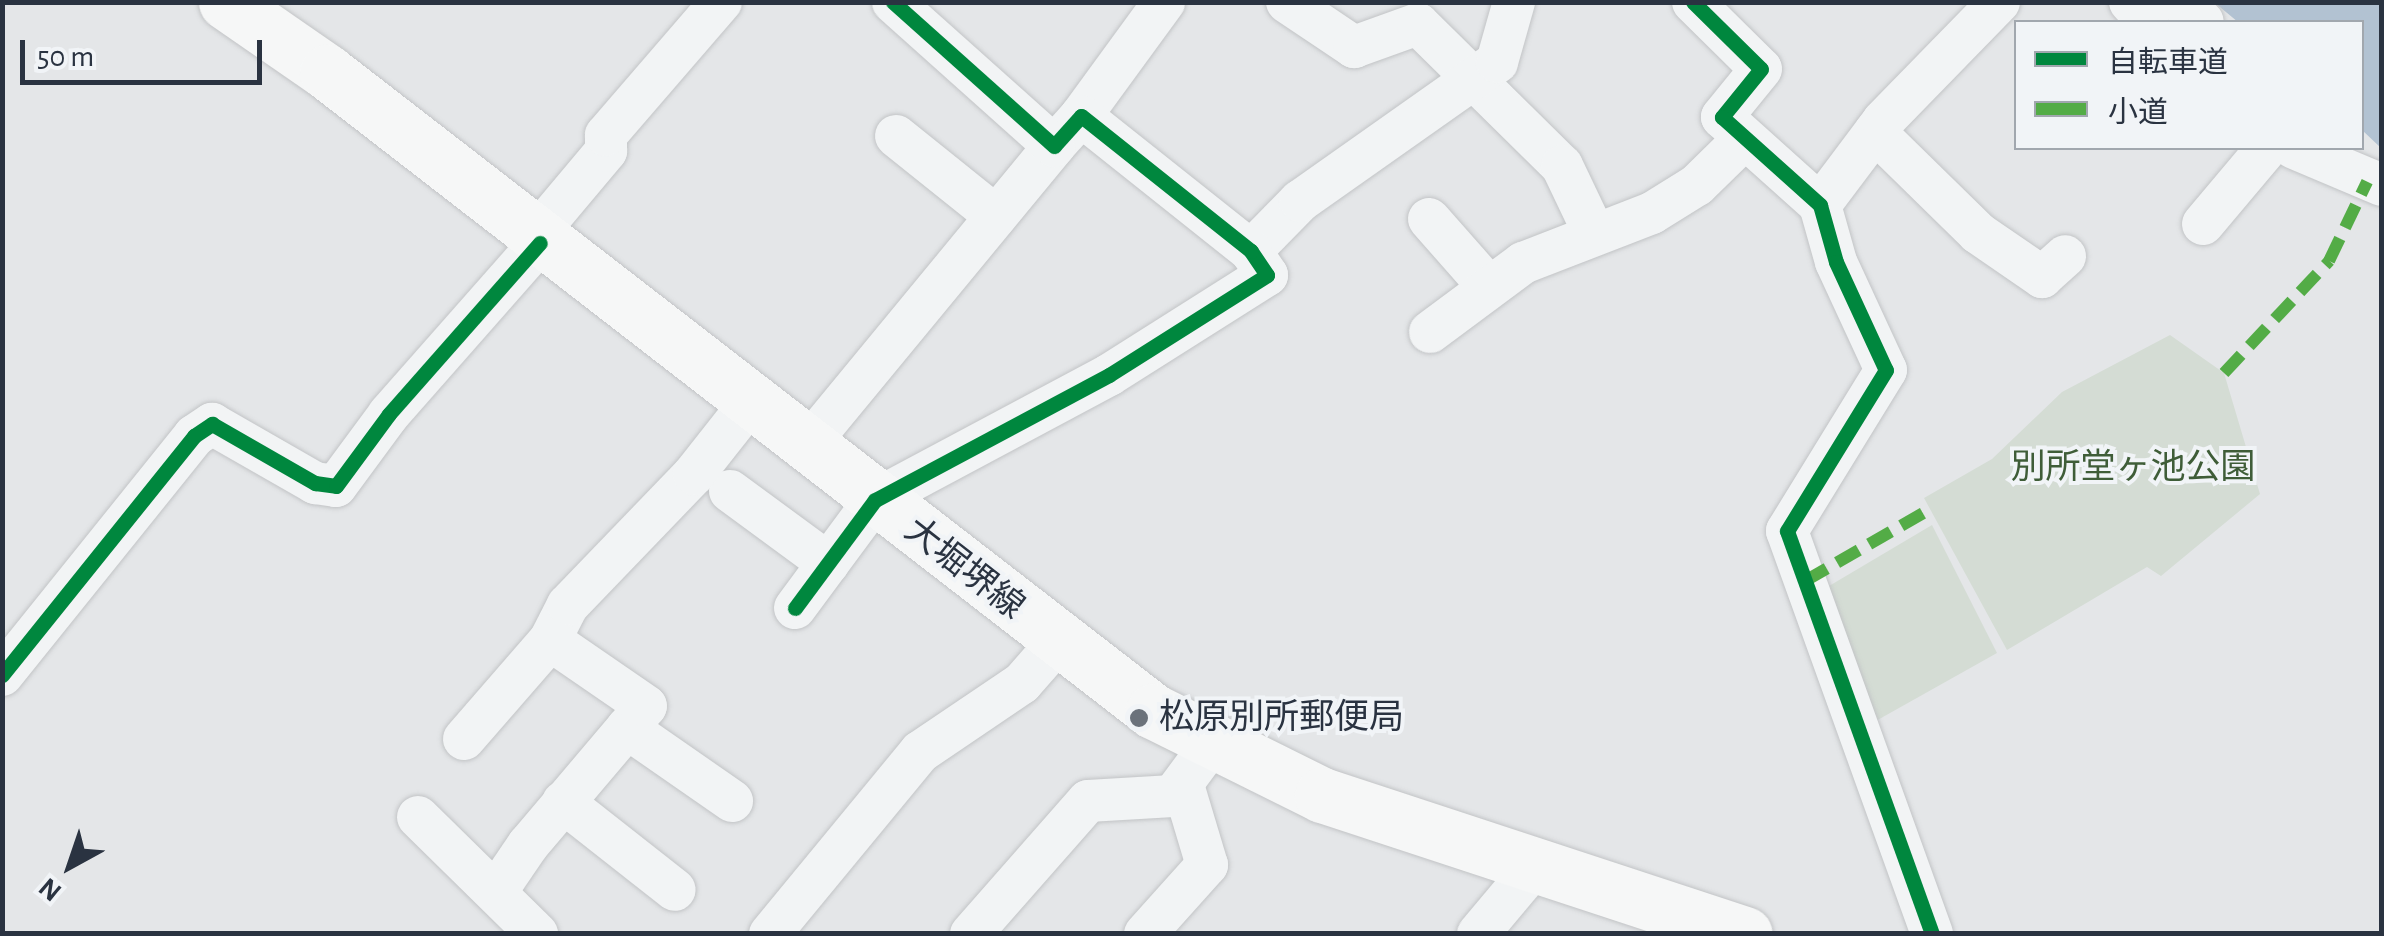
<!DOCTYPE html>
<meta charset="utf-8">
<style>
body{margin:0}
#map{position:relative;width:2384px;height:936px;overflow:hidden;background:#e4e6e8;font-family:"Alegreya Sans","Noto Sans JP",sans-serif}
div>[style]{position:absolute}
.green>*{inset:0;background:#d4dcd4}
.water>*{inset:0;background:#b2c2d2}
.roads{filter:drop-shadow(0 0 2px #c2c4c6) drop-shadow(0 0 2px #c2c4c6)}
.minor>*{height:42px;margin:-21px;padding:0 21px;transform-origin:21px;border-radius:21px;background:#f2f4f5}
.major>*{height:55px;margin:-27.5px;padding:0 27.5px;transform-origin:27.5px;border-radius:27.5px;background:#f6f7f7}
.quiet>*{height:12px;margin-top:-6px;transform-origin:0;background:repeating-linear-gradient(90deg,#53ac46 0 25px,transparent 0 37px)}
.cycleway>*{height:15px;margin:-7.5px;padding:0 7.5px;transform-origin:7.5px;border-radius:7.5px;background:#00873e}
.dots>*{width:28px;height:28px;translate:-50% -50%;box-sizing:border-box;border:5px solid #f1f4f7;border-radius:50%}
span{translate:-50% -50%;white-space:nowrap;text-align:center;line-height:1.15;-webkit-text-stroke:8px #f1f4f7;paint-order:stroke}
.park-label{font-size:35px;color:#3f5d38}
.street-label{font-size:35px;color:#2a3341}
.poi-label{font-size:35px;color:#2a3341}
.left{translate:0 -50%;text-align:left}
.frame{position:absolute;inset:0;border:5px solid #2a3341;pointer-events:none}
.legend{position:absolute;left:2014px;top:20px;width:350px;height:130px;box-sizing:border-box;background:#f1f4f7;border:2px solid #a1a7ae;margin:0;padding:12px 18px;list-style:none;font-size:30px;color:#2a3341}
.legend li{display:flex;align-items:center;gap:20px;height:50px}
.legend b{width:50px;border:2px solid #a1a7ae}
.north{position:absolute;left:20px;top:816px;width:100px;height:100px;-webkit-text-stroke:8px #f1f4f7;paint-order:stroke;rotate:220deg;font-size:28px;font-weight:700;line-height:40px;text-align:center;color:#2a3341}
.north::after{content:'';display:block;margin:auto;width:35px;height:45px;background:#2a3341;clip-path:polygon(50% 0,100% 100%,50% 72%,0 100%)}
.scale{position:absolute;left:20px;top:40px;width:242px;height:45px;box-sizing:border-box;border:5px solid #2a3341;border-top:0;padding-left:12px;font-size:30px;line-height:35px;white-space:nowrap;color:#2a3341;-webkit-text-stroke:8px #f1f4f7;paint-order:stroke}
</style>
<div id="map">
<div class="green">
<i style="clip-path:polygon(2170px 335px,2224px 373px,2260px 494px,2161px 576px,2147px 567px,2007px 650px,1924px 498px,1992px 459px,2062px 392px)"></i>
<i style="clip-path:polygon(1932px 525px,1997px 653px,1874px 722px,1824px 589px)"></i>
</div>
<div class="water">
<i style="clip-path:polygon(2215px 3px,2381px 3px,2381px 148px,2362px 130px,2362px 22px,2238px 22px)"></i>
</div>
<div class="roads">
<div class="minor">
<i style="left:1287px;top:2px;width:81px;rotate:33.9deg"></i>
<i style="left:1354px;top:47px;width:68px;rotate:-19.8deg"></i>
<i style="left:1418px;top:24px;width:202px;rotate:44.6deg"></i>
<i style="left:1562px;top:166px;width:74px;rotate:64.5deg"></i>
<i style="left:1693px;top:2px;width:95px;rotate:44.6deg"></i>
<i style="left:1761px;top:69px;width:62px;rotate:129.1deg"></i>
<i style="left:1722px;top:117px;width:132px;rotate:41.9deg"></i>
<i style="left:1820px;top:205px;width:59px;rotate:74.3deg"></i>
<i style="left:1836px;top:262px;width:119px;rotate:65.2deg"></i>
<i style="left:1886px;top:370px;width:189px;rotate:121.6deg"></i>
<i style="left:1787px;top:531px;width:428px;rotate:70.2deg"></i>
<i style="left:2130px;top:2px;width:27px;rotate:48deg"></i>
<i style="left:2180px;top:2px;width:30px;rotate:41deg"></i>
<i style="left:1081px;top:116px;width:141px;rotate:-53.9deg"></i>
<i style="left:1875px;top:132px;width:144px;rotate:44.4deg"></i>
<i style="left:1978px;top:233px;width:78px;rotate:34.5deg"></i>
<i style="left:2042px;top:277px;width:31px;rotate:-42deg"></i>
<i style="left:896px;top:136px;width:128px;rotate:38.7deg"></i>
<i style="left:2294px;top:148px;width:95px;rotate:22.8deg"></i>
<i style="left:1820px;top:205px;width:105px;rotate:-53.1deg"></i>
<i style="left:1883px;top:121px;width:166px;rotate:-45.7deg"></i>
<i style="left:1429px;top:219px;width:89px;rotate:48.6deg"></i>
<i style="left:2203px;top:224px;width:99px;rotate:-49.9deg"></i>
<i style="left:533px;top:238px;width:114px;rotate:-50deg"></i>
<i style="left:606px;top:151px;width:16px;rotate:-90deg"></i>
<i style="left:606px;top:135px;width:176px;rotate:-49.2deg"></i>
<i style="left:1251px;top:251px;width:70px;rotate:-45.6deg"></i>
<i style="left:1300px;top:201px;width:241px;rotate:-35.2deg"></i>
<i style="left:1497px;top:62px;width:62px;rotate:-74.2deg"></i>
<i style="left:1430px;top:332px;width:116px;rotate:-36.6deg"></i>
<i style="left:1523px;top:263px;width:138px;rotate:-21.2deg"></i>
<i style="left:1652px;top:213px;width:53px;rotate:-31.9deg"></i>
<i style="left:1697px;top:185px;width:67px;rotate:-44.4deg"></i>
<i style="left:806px;top:447px;width:390px;rotate:-50.5deg"></i>
<i style="left:730px;top:491px;width:122px;rotate:36.3deg"></i>
<i style="left:795px;top:608px;width:134px;rotate:-53.5deg"></i>
<i style="left:875px;top:500px;width:265px;rotate:-28.1deg"></i>
<i style="left:1109px;top:375px;width:187px;rotate:-32.3deg"></i>
<i style="left:1267px;top:275px;width:29px;rotate:-124deg"></i>
<i style="left:1251px;top:251px;width:217px;rotate:-141.5deg"></i>
<i style="left:1081px;top:116px;width:40px;rotate:132deg"></i>
<i style="left:1054px;top:146px;width:216px;rotate:-138.2deg"></i>
<i style="left:2px;top:675px;width:307px;rotate:-51.2deg"></i>
<i style="left:194px;top:436px;width:22px;rotate:-34deg"></i>
<i style="left:212px;top:424px;width:119px;rotate:29.8deg"></i>
<i style="left:315px;top:483px;width:21px;rotate:8deg"></i>
<i style="left:336px;top:486px;width:89px;rotate:-53.6deg"></i>
<i style="left:389px;top:414px;width:228px;rotate:-48.6deg"></i>
<i style="left:627px;top:728px;width:128px;rotate:34.8deg"></i>
<i style="left:464px;top:739px;width:131px;rotate:-49deg"></i>
<i style="left:550px;top:640px;width:39px;rotate:-63deg"></i>
<i style="left:568px;top:605px;width:182px;rotate:-46.1deg"></i>
<i style="left:694px;top:474px;width:90px;rotate:-51.7deg"></i>
<i style="left:563px;top:802px;width:142px;rotate:38.2deg"></i>
<i style="left:418px;top:817px;width:167px;rotate:44.5deg"></i>
<i style="left:496px;top:892px;width:57px;rotate:-55.8deg"></i>
<i style="left:528px;top:845px;width:182px;rotate:-49.7deg"></i>
<i style="left:646px;top:706px;width:116px;rotate:-145.5deg"></i>
<i style="left:770px;top:934px;width:236px;rotate:-50.5deg"></i>
<i style="left:920px;top:752px;width:123px;rotate:-34.1deg"></i>
<i style="left:1022px;top:683px;width:53px;rotate:-48.8deg"></i>
<i style="left:971px;top:934px;width:177px;rotate:-48.7deg"></i>
<i style="left:1088px;top:801px;width:85px;rotate:-3.4deg"></i>
<i style="left:1173px;top:796px;width:67px;rotate:-53.5deg"></i>
<i style="left:1145px;top:934px;width:93px;rotate:-48.1deg"></i>
<i style="left:1207px;top:865px;width:84px;rotate:-106.7deg"></i>
<i style="left:1478px;top:934px;width:90px;rotate:-50deg"></i>
</div>
<div class="major">
<i style="left:226px;top:2px;width:123px;rotate:34.7deg"></i>
<i style="left:327px;top:72px;width:1044px;rotate:37.73deg"></i>
<i style="left:1153px;top:711px;width:189px;rotate:26.4deg"></i>
<i style="left:1322px;top:795px;width:445px;rotate:18.2deg"></i>
</div>
</div>
<div class="quiet">
<i style="left:2224px;top:373px;width:154px;rotate:-46.8deg"></i>
<i style="left:2329px;top:261px;width:88px;rotate:-64.3deg"></i>
<i style="left:1805px;top:581px;width:144px;rotate:-29.9deg"></i>
</div>
<div class="cycleway">
<i style="left:1693px;top:2px;width:95px;rotate:44.6deg"></i>
<i style="left:1761px;top:69px;width:62px;rotate:129.1deg"></i>
<i style="left:1722px;top:117px;width:132px;rotate:41.9deg"></i>
<i style="left:1820px;top:205px;width:59px;rotate:74.3deg"></i>
<i style="left:1836px;top:262px;width:119px;rotate:65.2deg"></i>
<i style="left:1886px;top:370px;width:189px;rotate:121.6deg"></i>
<i style="left:1787px;top:531px;width:428px;rotate:70.2deg"></i>
<i style="left:795px;top:608px;width:134px;rotate:-53.5deg"></i>
<i style="left:875px;top:500px;width:265px;rotate:-28.1deg"></i>
<i style="left:1109px;top:375px;width:187px;rotate:-32.3deg"></i>
<i style="left:1267px;top:275px;width:29px;rotate:-124deg"></i>
<i style="left:1251px;top:251px;width:217px;rotate:-141.5deg"></i>
<i style="left:1081px;top:116px;width:40px;rotate:132deg"></i>
<i style="left:1054px;top:146px;width:216px;rotate:-138.2deg"></i>
<i style="left:2px;top:675px;width:307px;rotate:-51.2deg"></i>
<i style="left:194px;top:436px;width:22px;rotate:-34deg"></i>
<i style="left:212px;top:424px;width:119px;rotate:29.8deg"></i>
<i style="left:315px;top:483px;width:21px;rotate:8deg"></i>
<i style="left:336px;top:486px;width:89px;rotate:-53.6deg"></i>
<i style="left:389px;top:414px;width:228px;rotate:-48.6deg"></i>
</div>
<div class="dots">
<i style="left:1139px;top:718px;background:#6b727b"></i>
</div>
<div class="park-label">
<span style="left:2133px;top:468px">別所堂ヶ池公園</span>
</div>
<div class="street-label">
<span style="left:964px;top:569px;rotate:38deg">大堀堺線</span>
</div>
<div class="poi-label">
<span class="left" style="left:1159px;top:718px">松原別所郵便局</span>
</div>
<div class="frame"></div>
<ul class="legend">
<li><b style="height:12px;background:#00873e"></b>自転車道</li>
<li><b style="height:12px;background:#53ac46"></b>小道</li>
</ul>
<div class="north">N</div>
<div class="scale">50 m</div>
</div>
